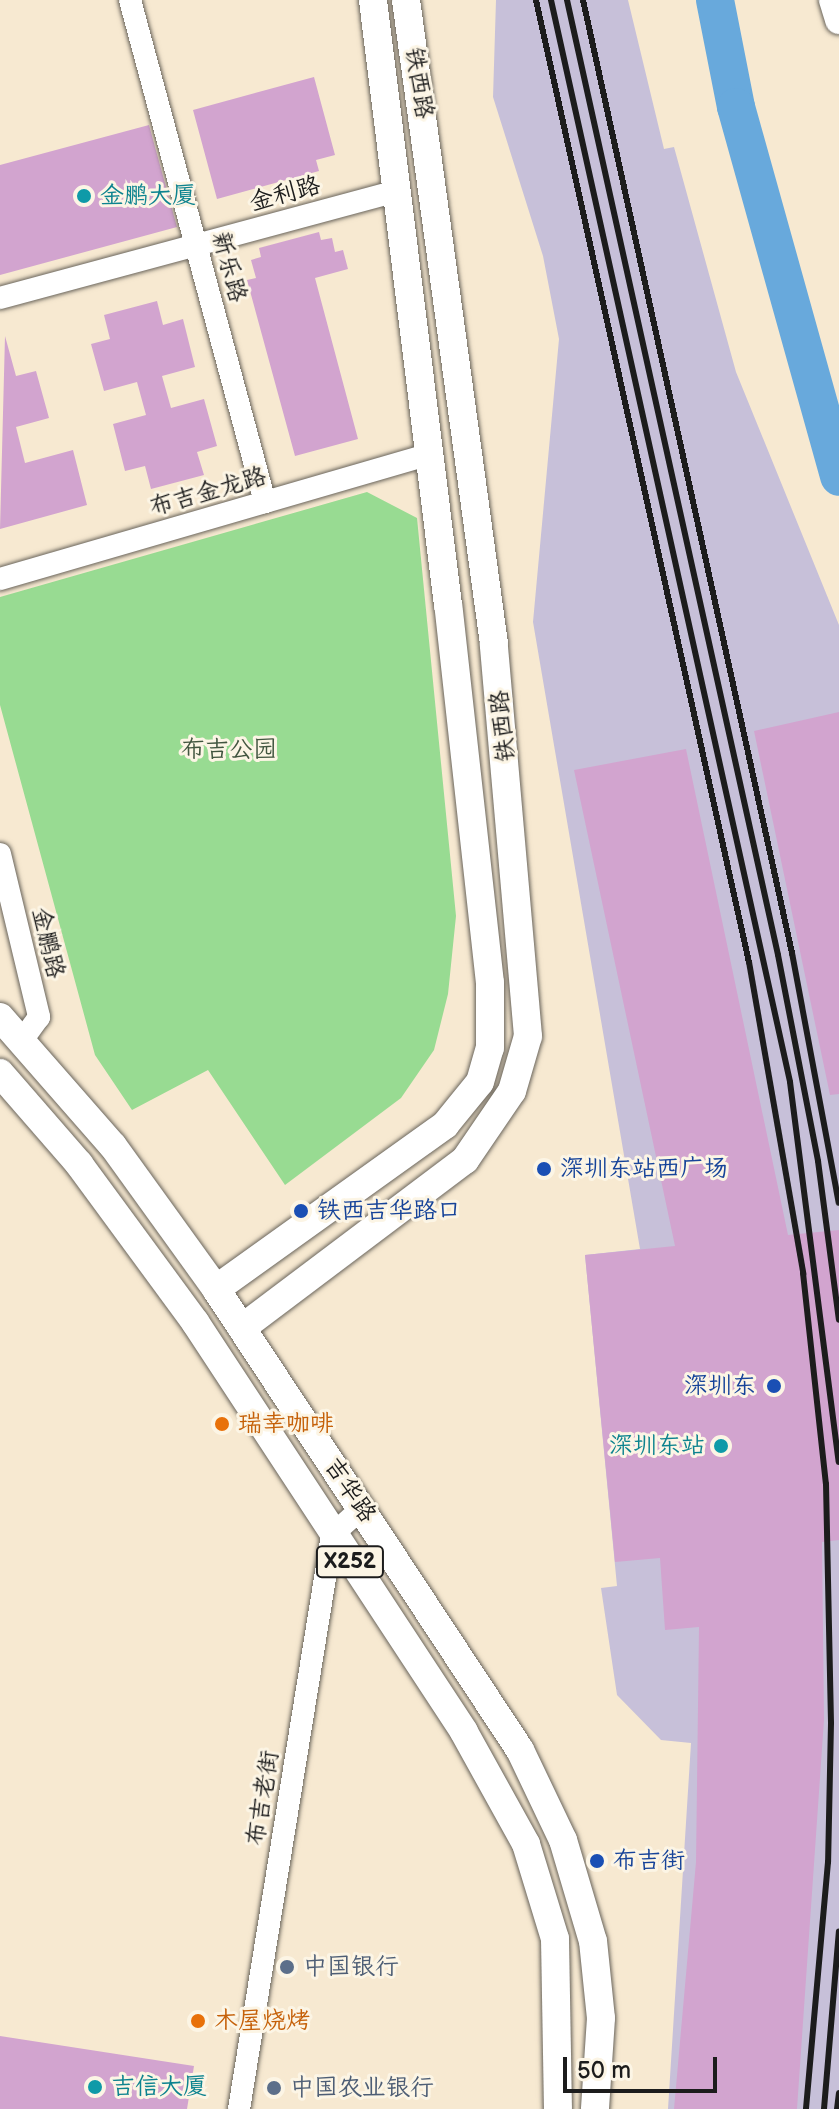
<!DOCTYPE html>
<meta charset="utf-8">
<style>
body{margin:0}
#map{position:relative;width:839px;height:2109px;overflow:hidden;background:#f7e9d1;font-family:"Balsamiq Sans","LXGW WenKai TC",sans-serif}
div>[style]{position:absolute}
.industrial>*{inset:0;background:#c7c0d9}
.green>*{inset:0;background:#98db92}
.river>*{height:38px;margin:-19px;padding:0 19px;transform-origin:19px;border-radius:19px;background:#68a9dc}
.building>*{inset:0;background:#d2a4cf}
.roads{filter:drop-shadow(0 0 2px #69645b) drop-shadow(0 0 2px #69645b)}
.minor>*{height:22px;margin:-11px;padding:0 11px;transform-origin:11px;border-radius:11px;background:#fff}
.major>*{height:28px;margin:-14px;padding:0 14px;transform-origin:14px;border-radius:14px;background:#fff}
.rail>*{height:6px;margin:-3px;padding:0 3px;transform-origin:3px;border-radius:3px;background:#1c1c1c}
.dots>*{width:22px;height:22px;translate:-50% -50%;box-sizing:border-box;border:4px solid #fcf5e5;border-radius:50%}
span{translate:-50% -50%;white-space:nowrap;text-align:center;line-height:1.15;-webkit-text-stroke:6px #fcf5e5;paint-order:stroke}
.shield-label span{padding:2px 6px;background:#fcf5e5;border:2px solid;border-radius:6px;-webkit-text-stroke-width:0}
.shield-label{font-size:22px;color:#1c1c1c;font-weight:700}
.street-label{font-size:24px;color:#1c1c1c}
.culture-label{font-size:24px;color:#0d838f}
.left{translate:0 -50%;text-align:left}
.right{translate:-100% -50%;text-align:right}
.park-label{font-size:24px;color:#41553f}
.transit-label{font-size:24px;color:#164399}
.food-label{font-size:24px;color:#c56008}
.service-label{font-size:24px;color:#4e5e75}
.scale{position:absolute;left:563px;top:2057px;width:154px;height:36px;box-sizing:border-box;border:4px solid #1c1c1c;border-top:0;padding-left:10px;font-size:24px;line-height:28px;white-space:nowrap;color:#1c1c1c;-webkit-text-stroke:6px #fcf5e5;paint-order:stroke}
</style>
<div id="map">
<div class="industrial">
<i style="clip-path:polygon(496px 0,628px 0,664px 149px,674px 147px,736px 372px,839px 625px,839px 2109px,668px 2109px,691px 1743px,661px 1740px,617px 1695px,601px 1588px,617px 1586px,585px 1255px,640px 1249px,533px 622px,559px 339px,543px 256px,493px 97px)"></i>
</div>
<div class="green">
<i style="clip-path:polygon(367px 492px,417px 518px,456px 916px,448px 994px,434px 1050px,401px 1098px,285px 1185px,208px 1070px,132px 1110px,95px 1055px,0 705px,0 597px)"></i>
</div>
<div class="river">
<i style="left:715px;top:0;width:109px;rotate:78.9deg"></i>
<i style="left:736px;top:107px;width:384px;rotate:74.4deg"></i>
</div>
<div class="building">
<i style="clip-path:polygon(314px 77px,335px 155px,316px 160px,319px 171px,217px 199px,193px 110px)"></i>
<i style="clip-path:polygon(149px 125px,177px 227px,0 275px,0 165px)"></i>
<i style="clip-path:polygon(319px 232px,321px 240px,332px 238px,335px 252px,343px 250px,348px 269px,315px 278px,358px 439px,295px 456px,247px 280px,256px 278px,251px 260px,261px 257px,259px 248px)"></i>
<i style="clip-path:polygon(157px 301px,163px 325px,183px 319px,195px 367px,162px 376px,171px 408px,204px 399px,217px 446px,197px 452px,204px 475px,151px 489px,145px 466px,125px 471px,113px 424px,146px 415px,137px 382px,104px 391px,91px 344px,110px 339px,104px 315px)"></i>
<i style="clip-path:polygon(5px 336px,16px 376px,36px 371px,49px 418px,16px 427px,25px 463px,73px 450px,87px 505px,0 529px)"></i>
<i style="clip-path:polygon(839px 712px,839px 1094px,830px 1095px,754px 731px)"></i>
<i style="clip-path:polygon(686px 749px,788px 1235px,839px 1230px,839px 1540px,822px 1542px,824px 1720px,797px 2109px,674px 2109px,696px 1862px,699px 1627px,665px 1630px,660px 1558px,615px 1562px,585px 1255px,675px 1246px,574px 770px)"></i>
<i style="clip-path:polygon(0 2036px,194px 2066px,187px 2109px,0 2109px)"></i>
</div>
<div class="roads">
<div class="minor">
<i style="left:130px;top:0;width:520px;rotate:74.95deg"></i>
<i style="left:0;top:298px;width:413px;rotate:-15.1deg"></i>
<i style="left:0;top:579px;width:448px;rotate:-16.2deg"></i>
<i style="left:0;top:854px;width:168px;rotate:76.5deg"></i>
<i style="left:39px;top:1017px;width:27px;rotate:126deg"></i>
<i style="left:239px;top:2109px;width:581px;rotate:-80.8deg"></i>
<i style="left:332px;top:1535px;width:40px;rotate:-42deg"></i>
</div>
<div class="major">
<i style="left:833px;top:0;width:21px;rotate:73deg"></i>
<i style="left:0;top:1017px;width:171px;rotate:48.8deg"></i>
<i style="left:113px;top:1146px;width:176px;rotate:54.2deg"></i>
<i style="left:216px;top:1289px;width:552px;rotate:56.6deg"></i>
<i style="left:520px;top:1750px;width:100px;rotate:64.5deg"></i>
<i style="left:563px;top:1840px;width:105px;rotate:73.5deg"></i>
<i style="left:593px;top:1941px;width:77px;rotate:84.1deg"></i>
<i style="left:601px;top:2018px;width:91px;rotate:93.8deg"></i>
<i style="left:0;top:1073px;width:121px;rotate:49deg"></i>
<i style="left:79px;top:1164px;width:196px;rotate:53.7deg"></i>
<i style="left:195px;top:1322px;width:490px;rotate:56.7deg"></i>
<i style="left:464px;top:1732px;width:128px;rotate:61deg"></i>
<i style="left:526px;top:1844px;width:99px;rotate:73deg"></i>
<i style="left:555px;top:1939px;width:170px;rotate:89deg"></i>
<i style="left:216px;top:1289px;width:282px;rotate:-35.6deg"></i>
<i style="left:445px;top:1125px;width:55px;rotate:-50.9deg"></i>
<i style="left:480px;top:1082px;width:35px;rotate:-74deg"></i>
<i style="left:490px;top:1048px;width:65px;rotate:-90deg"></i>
<i style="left:490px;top:983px;width:380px;rotate:-96.3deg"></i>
<i style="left:448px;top:605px;width:610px;rotate:-97.07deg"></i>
<i style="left:242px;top:1328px;width:279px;rotate:-37deg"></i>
<i style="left:465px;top:1160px;width:83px;rotate:-55.7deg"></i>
<i style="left:512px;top:1091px;width:57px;rotate:-73.8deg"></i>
<i style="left:528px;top:1036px;width:393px;rotate:-95deg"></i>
<i style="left:494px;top:644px;width:650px;rotate:-97.78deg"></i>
</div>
</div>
<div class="rail">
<i style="left:536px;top:0;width:985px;rotate:77.52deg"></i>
<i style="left:749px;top:962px;width:316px;rotate:80.1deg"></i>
<i style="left:803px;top:1273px;width:212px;rotate:83.8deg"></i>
<i style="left:826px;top:1484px;width:239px;rotate:88.8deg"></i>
<i style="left:831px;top:1723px;width:139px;rotate:91.2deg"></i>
<i style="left:828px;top:1862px;width:248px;rotate:95.1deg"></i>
<i style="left:551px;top:0;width:1108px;rotate:77.54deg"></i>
<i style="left:790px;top:1082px;width:383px;rotate:82.7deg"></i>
<i style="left:567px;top:0;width:978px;rotate:77.54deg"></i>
<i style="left:778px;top:955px;width:210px;rotate:79deg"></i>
<i style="left:818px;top:1161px;width:160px;rotate:82.5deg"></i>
<i style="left:583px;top:0;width:976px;rotate:77.63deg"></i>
<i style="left:792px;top:953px;width:254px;rotate:79.4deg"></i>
<i style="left:824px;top:2109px;width:178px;rotate:-85.2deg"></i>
<i style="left:837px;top:2109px;width:16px;rotate:-83deg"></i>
</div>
<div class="dots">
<i style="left:84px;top:196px;background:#0f9aa8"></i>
<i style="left:544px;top:1169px;background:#1a4fb4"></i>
<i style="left:301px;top:1211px;background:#1a4fb4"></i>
<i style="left:774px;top:1386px;background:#1a4fb4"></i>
<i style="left:222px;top:1424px;background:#e8710a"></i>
<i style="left:721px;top:1446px;background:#0f9aa8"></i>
<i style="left:597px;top:1861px;background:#1a4fb4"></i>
<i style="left:287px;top:1967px;background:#5c6f8a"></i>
<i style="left:198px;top:2021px;background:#e8710a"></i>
<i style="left:95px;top:2087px;background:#0f9aa8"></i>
<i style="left:274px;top:2088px;background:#5c6f8a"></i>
</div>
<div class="shield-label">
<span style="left:350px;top:1562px">X252</span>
</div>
<div class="street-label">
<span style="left:419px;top:83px;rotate:81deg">铁西路</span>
<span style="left:285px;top:194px;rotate:-15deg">金利路</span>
<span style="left:229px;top:267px;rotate:75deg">新乐路</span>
<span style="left:208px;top:492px;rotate:-16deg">布吉金龙路</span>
<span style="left:503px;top:726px;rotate:-96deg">铁西路</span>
<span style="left:48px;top:943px;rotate:77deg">金鹏路</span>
<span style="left:350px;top:1490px;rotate:56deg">吉华路</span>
<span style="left:263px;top:1798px;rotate:-81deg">布吉老街</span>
</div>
<div class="culture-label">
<span class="left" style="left:100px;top:196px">金鹏大厦</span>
<span class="right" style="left:705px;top:1446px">深圳东站</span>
<span class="left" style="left:111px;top:2087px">吉信大厦</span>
</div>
<div class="park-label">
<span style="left:229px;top:750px">布吉公园</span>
</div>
<div class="transit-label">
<span class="left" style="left:560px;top:1169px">深圳东站西广场</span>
<span class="left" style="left:317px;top:1211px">铁西吉华路口</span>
<span class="right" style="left:756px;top:1386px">深圳东</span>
<span class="left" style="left:613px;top:1861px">布吉街</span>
</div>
<div class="food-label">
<span class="left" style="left:238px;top:1424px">瑞幸咖啡</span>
<span class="left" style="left:214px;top:2021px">木屋烧烤</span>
</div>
<div class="service-label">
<span class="left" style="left:303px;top:1967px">中国银行</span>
<span class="left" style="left:290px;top:2088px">中国农业银行</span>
</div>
<div class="scale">50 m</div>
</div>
